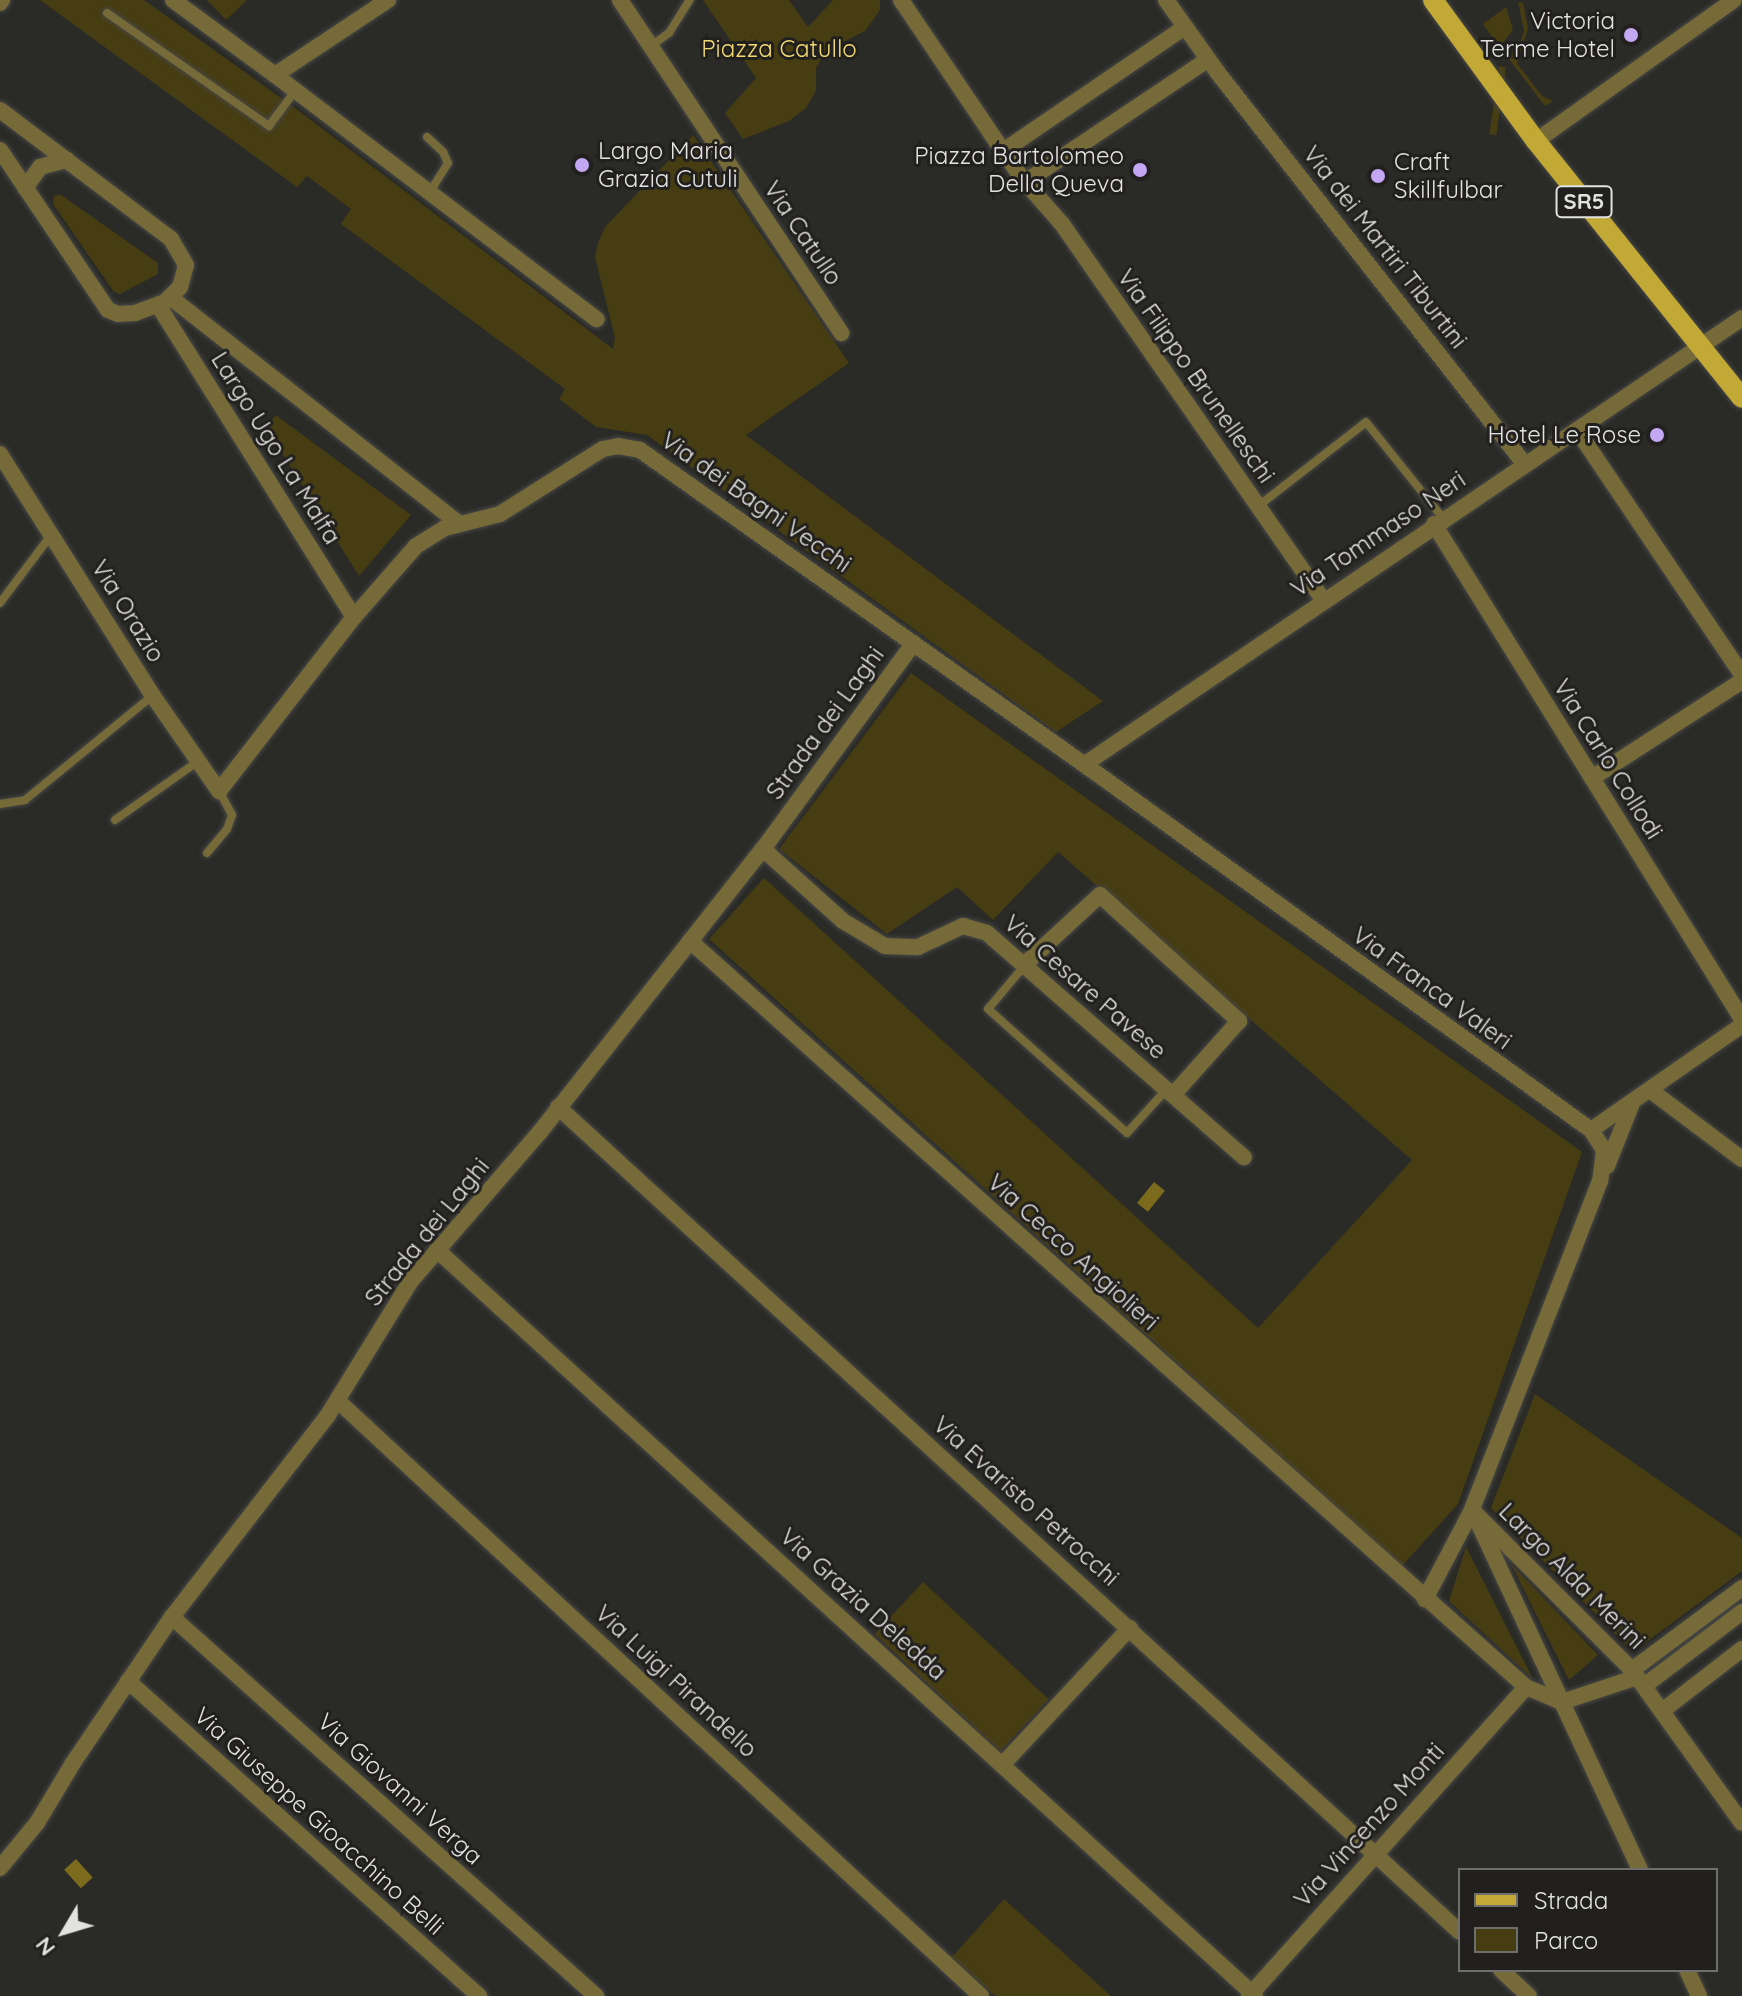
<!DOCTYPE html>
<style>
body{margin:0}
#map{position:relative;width:1742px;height:1996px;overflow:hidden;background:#2a2a27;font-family:Quicksand,sans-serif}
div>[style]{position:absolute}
.green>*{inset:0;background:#473d12;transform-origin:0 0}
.water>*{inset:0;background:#7c6b1c;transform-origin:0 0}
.roads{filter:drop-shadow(0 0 2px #474745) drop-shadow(0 0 2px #474745)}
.lane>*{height:8px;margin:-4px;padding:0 4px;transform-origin:4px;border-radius:4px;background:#756a38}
.street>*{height:16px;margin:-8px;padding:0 8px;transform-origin:8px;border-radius:8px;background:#756a38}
.primary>*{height:20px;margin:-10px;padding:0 10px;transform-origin:10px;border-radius:10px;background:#c2a834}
.dots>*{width:22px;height:22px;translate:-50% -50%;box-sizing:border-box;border:4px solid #21201e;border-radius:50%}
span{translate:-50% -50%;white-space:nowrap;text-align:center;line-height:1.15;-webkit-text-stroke:6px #21201e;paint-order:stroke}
.shield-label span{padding:2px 6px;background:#21201e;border:2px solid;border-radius:6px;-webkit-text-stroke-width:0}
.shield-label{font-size:22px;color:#e2e2e1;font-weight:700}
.poi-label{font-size:24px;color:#e2e2e1}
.right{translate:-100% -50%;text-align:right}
.left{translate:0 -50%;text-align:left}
.park-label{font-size:24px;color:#f2da72}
.street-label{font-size:24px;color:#e2e2e1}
.legend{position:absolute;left:1458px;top:1868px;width:260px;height:104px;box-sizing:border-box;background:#21201e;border:2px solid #6e6e6c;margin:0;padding:10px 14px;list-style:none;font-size:24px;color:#e2e2e1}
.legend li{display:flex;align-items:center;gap:16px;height:40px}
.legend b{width:40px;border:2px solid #6e6e6c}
.north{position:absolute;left:24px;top:1892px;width:80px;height:80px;-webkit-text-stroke:6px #21201e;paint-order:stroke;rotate:232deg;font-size:22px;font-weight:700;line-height:32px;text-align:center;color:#e2e2e1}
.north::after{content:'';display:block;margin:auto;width:28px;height:36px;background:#e2e2e1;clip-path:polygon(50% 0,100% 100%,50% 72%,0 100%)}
</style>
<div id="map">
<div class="green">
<i style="clip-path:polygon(40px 0,144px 0,295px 108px,613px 349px,615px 338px,595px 257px,598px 243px,605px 227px,693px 135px,849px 363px,746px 435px,1103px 701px,1056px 732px,647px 435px,596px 427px,559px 399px,565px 389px,341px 224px,351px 209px,307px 176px,297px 187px)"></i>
<i style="clip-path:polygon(207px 0,247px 0,226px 20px)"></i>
<i style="clip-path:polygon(703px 0,789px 0,808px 27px,833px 0,880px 0,880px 10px,865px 31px,826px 51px,816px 68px,816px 91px,806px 108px,789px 121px,743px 139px,725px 113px,756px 78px)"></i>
<i style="clip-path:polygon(1518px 2px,1523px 3px,1528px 28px,1517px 63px,1542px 96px,1553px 101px,1545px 106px,1508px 58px,1519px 46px,1524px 31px)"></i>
<i style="clip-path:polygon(1506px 7px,1513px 30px,1500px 47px,1483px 24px)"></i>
<i style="left:1499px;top:66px;width:7px;height:69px;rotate:8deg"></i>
<i style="clip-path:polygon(61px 195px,158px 263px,158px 274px,120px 294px,114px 292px,53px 204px,54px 196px)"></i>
<i style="clip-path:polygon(277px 416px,411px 515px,359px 576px,267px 429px,270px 420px)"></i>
<i style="clip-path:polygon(911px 673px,1582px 1152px,1458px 1504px,1402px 1566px,709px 939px,764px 878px,1258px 1328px,1412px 1160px,1058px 852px,993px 920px,957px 887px,887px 934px,779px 849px)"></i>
<i style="clip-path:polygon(1535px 1394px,1742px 1538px,1742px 1571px,1633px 1652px,1491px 1508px)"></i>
<i style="clip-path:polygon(1466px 1547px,1533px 1679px,1449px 1601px)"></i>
<i style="clip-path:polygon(1511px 1564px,1598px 1655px,1569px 1680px)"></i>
<i style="left:923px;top:1582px;width:172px;height:71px;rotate:43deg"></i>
<i style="clip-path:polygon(1004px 1899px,1111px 1996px,995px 1996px,952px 1957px)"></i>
</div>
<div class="water">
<i style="left:1154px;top:1182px;width:14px;height:27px;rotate:39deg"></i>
<i style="left:76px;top:1859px;width:25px;height:16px;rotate:48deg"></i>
</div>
<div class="roads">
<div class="lane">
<i style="left:107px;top:13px;width:198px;rotate:34.9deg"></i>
<i style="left:269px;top:126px;width:44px;rotate:-53.4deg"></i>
<i style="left:651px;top:46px;width:22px;rotate:-36deg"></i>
<i style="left:669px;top:33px;width:39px;rotate:-58deg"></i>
<i style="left:427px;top:137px;width:22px;rotate:43deg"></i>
<i style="left:443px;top:152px;width:12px;rotate:66deg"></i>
<i style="left:448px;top:163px;width:34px;rotate:122deg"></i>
<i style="left:1257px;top:507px;width:138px;rotate:-37.9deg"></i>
<i style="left:1366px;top:422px;width:123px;rotate:51.3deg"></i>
<i style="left:0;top:603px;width:85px;rotate:-53.1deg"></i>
<i style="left:0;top:804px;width:25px;rotate:-9deg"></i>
<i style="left:25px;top:800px;width:164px;rotate:-39.3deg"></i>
<i style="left:115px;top:820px;width:100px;rotate:-35.3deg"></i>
<i style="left:207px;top:853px;width:31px;rotate:-50deg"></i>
<i style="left:227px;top:829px;width:15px;rotate:-70deg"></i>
<i style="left:232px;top:815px;width:27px;rotate:-118deg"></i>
<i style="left:1025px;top:965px;width:57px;rotate:130.1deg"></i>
<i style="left:988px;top:1009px;width:186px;rotate:41.7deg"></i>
<i style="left:1127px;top:1133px;width:58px;rotate:-47.8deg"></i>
</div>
<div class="street">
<i style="left:173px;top:0;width:127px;rotate:36.3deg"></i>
<i style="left:275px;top:75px;width:136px;rotate:-33.6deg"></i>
<i style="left:620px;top:0;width:400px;rotate:56.4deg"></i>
<i style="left:901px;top:0;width:182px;rotate:56deg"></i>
<i style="left:1166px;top:0;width:90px;rotate:54.5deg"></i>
<i style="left:1218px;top:73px;width:497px;rotate:51.9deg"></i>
<i style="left:0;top:3px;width:4px;rotate:-56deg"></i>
<i style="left:1185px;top:27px;width:220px;rotate:145.7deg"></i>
<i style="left:1003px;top:151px;width:38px;rotate:55deg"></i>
<i style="left:1025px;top:182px;width:219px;rotate:-33.8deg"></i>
<i style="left:275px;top:75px;width:404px;rotate:37.2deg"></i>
<i style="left:0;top:110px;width:214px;rotate:37deg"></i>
<i style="left:171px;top:239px;width:30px;rotate:60deg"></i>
<i style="left:186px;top:265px;width:23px;rotate:105deg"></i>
<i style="left:180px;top:287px;width:21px;rotate:135deg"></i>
<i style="left:165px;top:302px;width:32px;rotate:160deg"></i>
<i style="left:135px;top:313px;width:17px;rotate:177deg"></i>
<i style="left:118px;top:314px;width:11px;rotate:-158deg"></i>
<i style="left:108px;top:310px;width:193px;rotate:-124deg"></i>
<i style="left:1536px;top:141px;width:243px;rotate:-35.5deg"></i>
<i style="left:1025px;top:182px;width:56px;rotate:48.6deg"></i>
<i style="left:1062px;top:224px;width:459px;rotate:55.2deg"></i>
<i style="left:25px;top:188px;width:26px;rotate:-54deg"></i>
<i style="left:40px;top:167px;width:28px;rotate:-15deg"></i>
<i style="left:170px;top:297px;width:368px;rotate:38.1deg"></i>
<i style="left:158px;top:305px;width:368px;rotate:57.9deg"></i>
<i style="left:1577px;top:430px;width:295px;rotate:56deg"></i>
<i style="left:0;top:454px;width:286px;rotate:57.7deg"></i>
<i style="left:153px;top:696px;width:116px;rotate:55.2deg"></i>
<i style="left:219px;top:791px;width:220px;rotate:-52.2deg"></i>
<i style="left:354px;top:617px;width:94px;rotate:-48.9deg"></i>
<i style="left:416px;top:546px;width:34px;rotate:-32deg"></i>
<i style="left:445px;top:528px;width:57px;rotate:-14.3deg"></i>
<i style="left:500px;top:514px;width:122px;rotate:-32.3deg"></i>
<i style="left:603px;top:449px;width:15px;rotate:-11deg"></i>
<i style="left:618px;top:446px;width:22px;rotate:10deg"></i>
<i style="left:640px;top:450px;width:554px;rotate:35.3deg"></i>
<i style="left:1092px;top:770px;width:615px;rotate:35.81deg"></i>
<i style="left:1591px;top:1130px;width:24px;rotate:57deg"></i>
<i style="left:1604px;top:1150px;width:31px;rotate:97deg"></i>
<i style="left:1600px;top:1181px;width:353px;rotate:111.3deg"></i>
<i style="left:1472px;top:1510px;width:101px;rotate:117.8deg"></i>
<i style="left:1434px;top:524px;width:583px;rotate:58.11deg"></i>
<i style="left:1085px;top:764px;width:794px;rotate:-34.17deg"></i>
<i style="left:1592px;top:778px;width:179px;rotate:-32.9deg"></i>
<i style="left:763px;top:849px;width:108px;rotate:42deg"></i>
<i style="left:843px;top:921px;width:49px;rotate:30.8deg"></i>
<i style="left:885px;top:946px;width:33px;rotate:2deg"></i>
<i style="left:918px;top:947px;width:50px;rotate:-25deg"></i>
<i style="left:963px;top:926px;width:25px;rotate:16deg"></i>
<i style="left:987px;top:933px;width:341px;rotate:41.1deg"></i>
<i style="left:690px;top:941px;width:1120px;rotate:41.74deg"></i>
<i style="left:1526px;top:1687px;width:39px;rotate:23deg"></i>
<i style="left:1562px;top:1702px;width:79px;rotate:-18.4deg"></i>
<i style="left:1025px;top:964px;width:102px;rotate:-42.6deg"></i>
<i style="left:1100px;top:895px;width:188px;rotate:42.2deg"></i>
<i style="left:1239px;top:1021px;width:99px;rotate:131.7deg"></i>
<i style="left:1650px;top:1090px;width:115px;rotate:36.9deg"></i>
<i style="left:558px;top:1107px;width:1222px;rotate:42.45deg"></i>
<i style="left:1591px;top:1130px;width:184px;rotate:-34.8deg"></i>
<i style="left:1607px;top:1166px;width:65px;rotate:-68.2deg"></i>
<i style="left:437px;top:1250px;width:1107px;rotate:42.36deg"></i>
<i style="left:338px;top:1401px;width:876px;rotate:42.78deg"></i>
<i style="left:1472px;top:1510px;width:226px;rotate:45deg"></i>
<i style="left:1632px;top:1670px;width:188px;rotate:54.3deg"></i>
<i style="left:1477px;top:1520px;width:386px;rotate:65deg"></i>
<i style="left:172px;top:1617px;width:569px;rotate:41.79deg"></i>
<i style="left:1632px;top:1670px;width:137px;rotate:-36.7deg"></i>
<i style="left:128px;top:1681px;width:472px;rotate:41.9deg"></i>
<i style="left:1644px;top:1686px;width:123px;rotate:-37.1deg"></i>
<i style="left:1662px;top:1711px;width:101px;rotate:-37.8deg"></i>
<i style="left:1003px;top:1764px;width:186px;rotate:-47deg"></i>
<i style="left:0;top:1868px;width:58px;rotate:-50.6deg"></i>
<i style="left:37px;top:1823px;width:70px;rotate:-59deg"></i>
<i style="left:73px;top:1763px;width:176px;rotate:-55.9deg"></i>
<i style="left:172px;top:1617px;width:255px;rotate:-52.3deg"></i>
<i style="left:328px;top:1415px;width:156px;rotate:-58.3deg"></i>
<i style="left:410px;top:1282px;width:198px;rotate:-49.1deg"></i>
<i style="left:540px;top:1132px;width:360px;rotate:-51.8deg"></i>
<i style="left:763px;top:849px;width:255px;rotate:-53.8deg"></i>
<i style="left:1501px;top:1970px;width:38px;rotate:43deg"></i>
<i style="left:1687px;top:1970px;width:29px;rotate:65deg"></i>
<i style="left:1249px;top:1996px;width:415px;rotate:-48.1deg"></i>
</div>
<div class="primary">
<i style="left:1433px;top:0;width:175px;rotate:53.9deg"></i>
<i style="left:1536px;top:141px;width:329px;rotate:51.3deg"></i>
</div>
</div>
<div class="dots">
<i style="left:1631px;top:35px;background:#c3a7f2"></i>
<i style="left:582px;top:165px;background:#c3a7f2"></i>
<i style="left:1140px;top:170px;background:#c3a7f2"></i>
<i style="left:1378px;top:176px;background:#c3a7f2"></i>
<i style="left:1657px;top:435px;background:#c3a7f2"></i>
</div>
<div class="shield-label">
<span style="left:1584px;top:202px">SR5</span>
</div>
<div class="poi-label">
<span class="right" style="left:1615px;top:35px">Victoria<br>Terme Hotel</span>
<span class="left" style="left:598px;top:165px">Largo Maria<br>Grazia Cutuli</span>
<span class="right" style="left:1124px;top:170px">Piazza Bartolomeo<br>Della Queva</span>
<span class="left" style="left:1394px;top:176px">Craft<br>Skillfulbar</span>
<span class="right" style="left:1641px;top:435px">Hotel Le Rose</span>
</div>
<div class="park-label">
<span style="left:779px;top:49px">Piazza Catullo</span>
</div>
<div class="street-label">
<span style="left:803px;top:233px;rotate:56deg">Via Catullo</span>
<span style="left:1385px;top:247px;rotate:52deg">Via dei Martiri Tiburtini</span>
<span style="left:1196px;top:376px;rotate:55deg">Via Filippo Brunelleschi</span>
<span style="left:276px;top:448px;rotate:58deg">Largo Ugo La Malfa</span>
<span style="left:756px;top:502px;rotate:35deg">Via dei Bagni Vecchi</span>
<span style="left:1378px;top:534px;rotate:-34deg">Via Tommaso Neri</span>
<span style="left:128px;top:611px;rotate:58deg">Via Orazio</span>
<span style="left:825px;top:723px;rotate:-54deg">Strada dei Laghi</span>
<span style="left:1608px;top:759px;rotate:58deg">Via Carlo Collodi</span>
<span style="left:1085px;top:987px;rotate:41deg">Via Cesare Pavese</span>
<span style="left:1432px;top:988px;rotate:36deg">Via Franca Valeri</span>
<span style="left:427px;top:1232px;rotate:-51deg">Strada dei Laghi</span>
<span style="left:1073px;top:1252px;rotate:42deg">Via Cecco Angiolieri</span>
<span style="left:1026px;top:1501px;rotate:42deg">Via Evaristo Petrocchi</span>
<span style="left:1572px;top:1576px;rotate:45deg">Largo Alda Merini</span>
<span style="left:863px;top:1604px;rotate:42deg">Via Grazia Deledda</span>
<span style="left:676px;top:1681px;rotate:43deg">Via Luigi Pirandello</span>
<span style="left:400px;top:1789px;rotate:42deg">Via Giovanni Verga</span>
<span style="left:319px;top:1821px;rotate:42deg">Via Giuseppe Gioacchino Belli</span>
<span style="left:1369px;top:1825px;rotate:-48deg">Via Vincenzo Monti</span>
</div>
<ul class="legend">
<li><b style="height:10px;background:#c2a834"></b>Strada</li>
<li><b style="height:22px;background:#473d12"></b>Parco</li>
</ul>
<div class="north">N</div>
</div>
